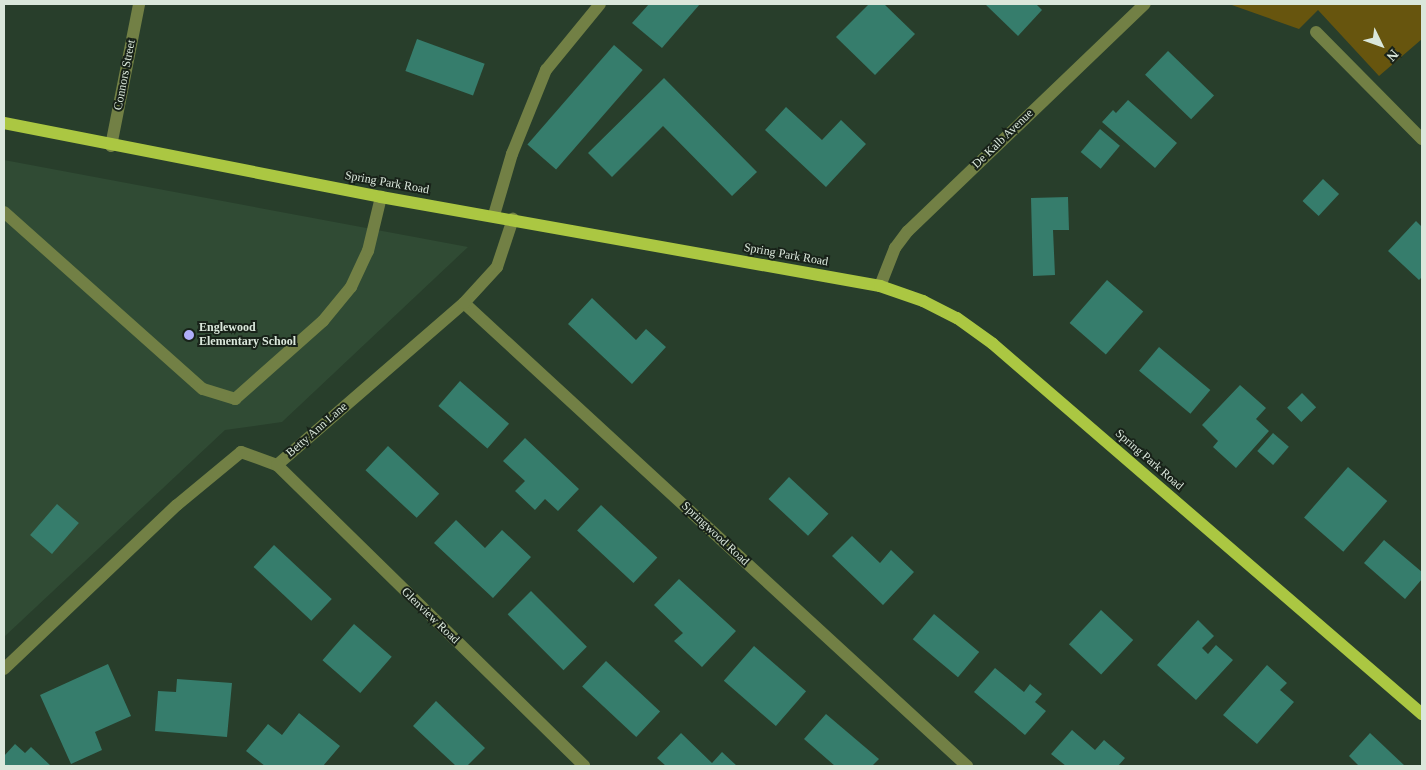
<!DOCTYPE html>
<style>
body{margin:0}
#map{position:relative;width:1426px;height:770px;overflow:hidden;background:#283e2b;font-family:"Times New Roman",serif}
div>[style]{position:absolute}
.built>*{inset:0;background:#304b34}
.green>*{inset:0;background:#67550e}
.building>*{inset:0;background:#367d6c;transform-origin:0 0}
.minor>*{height:12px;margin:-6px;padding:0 6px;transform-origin:6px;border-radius:6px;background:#728045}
.major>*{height:12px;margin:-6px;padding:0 6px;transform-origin:6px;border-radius:6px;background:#abc742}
.dots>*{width:14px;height:14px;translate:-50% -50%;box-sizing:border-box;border:2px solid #182219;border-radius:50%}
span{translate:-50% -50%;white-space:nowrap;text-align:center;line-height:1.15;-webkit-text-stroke:4px #182219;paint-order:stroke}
.street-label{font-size:12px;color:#dae7db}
.poi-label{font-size:12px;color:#dae7db;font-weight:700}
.left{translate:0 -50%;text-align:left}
.frame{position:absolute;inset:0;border:5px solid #dae7db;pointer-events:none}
.north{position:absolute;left:1356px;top:20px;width:50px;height:50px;-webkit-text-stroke:4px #182219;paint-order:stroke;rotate:132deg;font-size:14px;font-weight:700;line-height:20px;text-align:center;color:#dae7db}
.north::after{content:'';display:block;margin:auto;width:18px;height:22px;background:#dae7db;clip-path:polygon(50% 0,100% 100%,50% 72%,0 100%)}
</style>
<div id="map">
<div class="built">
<i style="clip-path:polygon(4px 160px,468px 247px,282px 422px,225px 430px,4px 637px)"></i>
</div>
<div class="green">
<i style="clip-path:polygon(1229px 4px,1422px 4px,1422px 39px,1379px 76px,1318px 10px,1299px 29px)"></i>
</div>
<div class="building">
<i style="clip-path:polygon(649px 4px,700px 4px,662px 48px,632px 23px)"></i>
<i style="clip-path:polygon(869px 4px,884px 4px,915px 34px,875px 75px,836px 37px)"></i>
<i style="clip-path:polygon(985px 4px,1036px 4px,1042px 10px,1018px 36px)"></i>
<i style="left:417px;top:39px;width:72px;height:34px;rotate:20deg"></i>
<i style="left:614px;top:45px;width:38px;height:132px;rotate:41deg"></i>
<i style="left:1168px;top:51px;width:64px;height:33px;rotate:44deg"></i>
<i style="clip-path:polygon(664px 78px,757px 172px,732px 196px,663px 126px,612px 177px,588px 153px)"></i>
<i style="clip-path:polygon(1128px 100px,1177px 143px,1155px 168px,1102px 122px,1113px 110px,1116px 113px)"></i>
<i style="clip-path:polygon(786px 107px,822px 140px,841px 120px,866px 144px,826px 187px,765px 130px)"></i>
<i style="left:1100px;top:129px;width:26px;height:30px;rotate:40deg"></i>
<i style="left:1323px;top:179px;width:22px;height:30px;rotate:43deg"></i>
<i style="clip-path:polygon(1068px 197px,1069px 230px,1053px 230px,1055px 275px,1033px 276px,1031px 198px)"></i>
<i style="clip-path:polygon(1416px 221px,1422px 227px,1422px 277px,1419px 280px,1388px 251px)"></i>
<i style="left:1107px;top:280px;width:48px;height:57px;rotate:41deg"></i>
<i style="clip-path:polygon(592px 298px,636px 340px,646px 329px,666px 347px,632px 384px,568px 324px)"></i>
<i style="left:1159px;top:347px;width:67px;height:31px;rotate:40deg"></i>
<i style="left:460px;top:381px;width:65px;height:33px;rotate:41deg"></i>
<i style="clip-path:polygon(1240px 385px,1266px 408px,1256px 419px,1269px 431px,1236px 468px,1213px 447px,1218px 441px,1202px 425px)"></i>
<i style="left:1302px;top:393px;width:20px;height:21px;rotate:45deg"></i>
<i style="left:1273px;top:433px;width:21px;height:24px;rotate:41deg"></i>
<i style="clip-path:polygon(525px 438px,579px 489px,558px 511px,545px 499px,535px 510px,515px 491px,525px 481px,503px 461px)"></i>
<i style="left:388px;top:446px;width:70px;height:33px;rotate:43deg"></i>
<i style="left:1348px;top:467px;width:52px;height:67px;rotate:41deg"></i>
<i style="left:789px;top:477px;width:54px;height:30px;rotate:43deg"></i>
<i style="left:57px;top:504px;width:29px;height:41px;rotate:41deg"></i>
<i style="left:601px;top:505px;width:77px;height:35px;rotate:43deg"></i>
<i style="clip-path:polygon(456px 520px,485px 548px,502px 530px,531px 557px,493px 598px,434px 543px)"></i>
<i style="clip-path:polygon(852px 536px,880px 563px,891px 550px,914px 572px,883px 605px,832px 556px)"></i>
<i style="clip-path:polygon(1384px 540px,1422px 572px,1422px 579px,1405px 599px,1364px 563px)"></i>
<i style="left:274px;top:545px;width:79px;height:30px;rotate:43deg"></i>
<i style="clip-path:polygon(679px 579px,736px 631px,702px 667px,674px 641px,683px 633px,654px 605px)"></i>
<i style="left:531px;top:591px;width:79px;height:33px;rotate:45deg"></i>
<i style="left:1101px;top:610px;width:44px;height:47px;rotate:43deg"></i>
<i style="left:934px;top:614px;width:59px;height:33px;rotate:40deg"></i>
<i style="clip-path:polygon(1198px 620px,1214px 636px,1202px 648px,1208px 654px,1216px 645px,1233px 660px,1196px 700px,1157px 665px)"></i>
<i style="left:354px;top:624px;width:50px;height:48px;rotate:41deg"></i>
<i style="left:754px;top:646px;width:69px;height:46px;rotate:41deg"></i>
<i style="left:606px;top:661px;width:74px;height:35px;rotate:43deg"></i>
<i style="clip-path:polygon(108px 664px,131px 716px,95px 732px,102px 750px,71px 764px,40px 695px)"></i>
<i style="clip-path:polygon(1267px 665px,1287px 683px,1280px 690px,1294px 702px,1257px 744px,1223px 715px)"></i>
<i style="clip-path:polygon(995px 668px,1024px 692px,1030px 684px,1042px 694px,1035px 702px,1046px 711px,1025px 735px,974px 692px)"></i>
<i style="clip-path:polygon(177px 679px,232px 683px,227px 737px,155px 731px,158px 691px,176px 692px)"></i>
<i style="clip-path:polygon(436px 701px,485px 748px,467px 766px,456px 766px,413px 726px)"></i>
<i style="clip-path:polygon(299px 713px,340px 746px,323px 766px,265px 766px,246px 751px,268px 724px,282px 735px)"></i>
<i style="clip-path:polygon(826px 714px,879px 759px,872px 766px,835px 766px,804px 739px)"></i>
<i style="clip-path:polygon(1072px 730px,1095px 750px,1104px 740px,1125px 758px,1118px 766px,1066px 766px,1051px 754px)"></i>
<i style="clip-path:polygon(681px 733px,712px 763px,722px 752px,737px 766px,666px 766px,657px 758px)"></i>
<i style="clip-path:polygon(1370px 733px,1405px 766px,1359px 766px,1349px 756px)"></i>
<i style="clip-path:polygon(15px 744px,25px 753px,31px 747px,51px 766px,4px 766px,4px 756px)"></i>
</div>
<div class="minor">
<i style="left:1316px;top:32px;width:151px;rotate:45.3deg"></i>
<i style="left:111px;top:146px;width:145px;rotate:-78.8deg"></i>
<i style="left:4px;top:212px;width:266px;rotate:41.7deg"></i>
<i style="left:203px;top:389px;width:34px;rotate:17deg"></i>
<i style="left:235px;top:399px;width:118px;rotate:-41.6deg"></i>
<i style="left:323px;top:321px;width:44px;rotate:-50.5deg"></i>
<i style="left:351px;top:287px;width:40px;rotate:-65deg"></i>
<i style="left:368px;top:251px;width:56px;rotate:-76.5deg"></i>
<i style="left:494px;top:215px;width:64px;rotate:-73.6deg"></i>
<i style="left:512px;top:154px;width:91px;rotate:-68deg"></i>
<i style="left:546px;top:70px;width:85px;rotate:-50.7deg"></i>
<i style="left:880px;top:286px;width:41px;rotate:-68.5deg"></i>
<i style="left:895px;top:248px;width:21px;rotate:-53deg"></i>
<i style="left:908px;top:231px;width:328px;rotate:-43.8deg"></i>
<i style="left:464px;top:303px;width:684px;rotate:42.63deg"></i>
<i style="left:277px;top:465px;width:247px;rotate:-40.9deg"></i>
<i style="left:464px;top:303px;width:49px;rotate:-47.5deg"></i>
<i style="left:497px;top:267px;width:51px;rotate:-71.6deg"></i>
<i style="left:4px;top:669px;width:238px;rotate:-43.5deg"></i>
<i style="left:177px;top:505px;width:83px;rotate:-39.6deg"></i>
<i style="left:241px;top:452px;width:38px;rotate:20deg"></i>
<i style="left:277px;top:465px;width:430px;rotate:44.4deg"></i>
</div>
<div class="major">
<i style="left:4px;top:123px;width:384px;rotate:11.1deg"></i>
<i style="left:381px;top:197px;width:507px;rotate:10.11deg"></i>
<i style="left:880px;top:286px;width:46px;rotate:19.2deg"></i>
<i style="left:923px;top:301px;width:38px;rotate:27deg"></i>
<i style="left:957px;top:318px;width:44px;rotate:35.8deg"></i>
<i style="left:993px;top:344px;width:567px;rotate:40.78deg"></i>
</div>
<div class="dots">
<i style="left:189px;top:335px;background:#b0aefa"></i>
</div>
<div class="street-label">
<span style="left:125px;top:75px;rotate:-79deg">Connors Street</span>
<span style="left:1003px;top:139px;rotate:-44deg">De Kalb Avenue</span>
<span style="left:387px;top:183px;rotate:10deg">Spring Park Road</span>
<span style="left:786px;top:255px;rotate:10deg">Spring Park Road</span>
<span style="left:317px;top:430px;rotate:-41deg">Betty Ann Lane</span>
<span style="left:1149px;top:460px;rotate:41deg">Spring Park Road</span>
<span style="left:715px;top:534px;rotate:43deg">Springwood Road</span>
<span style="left:430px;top:616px;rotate:44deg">Glenview Road</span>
</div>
<div class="poi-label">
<span class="left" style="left:199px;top:335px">Englewood<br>Elementary School</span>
</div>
<div class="frame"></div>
<div class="north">N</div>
</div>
